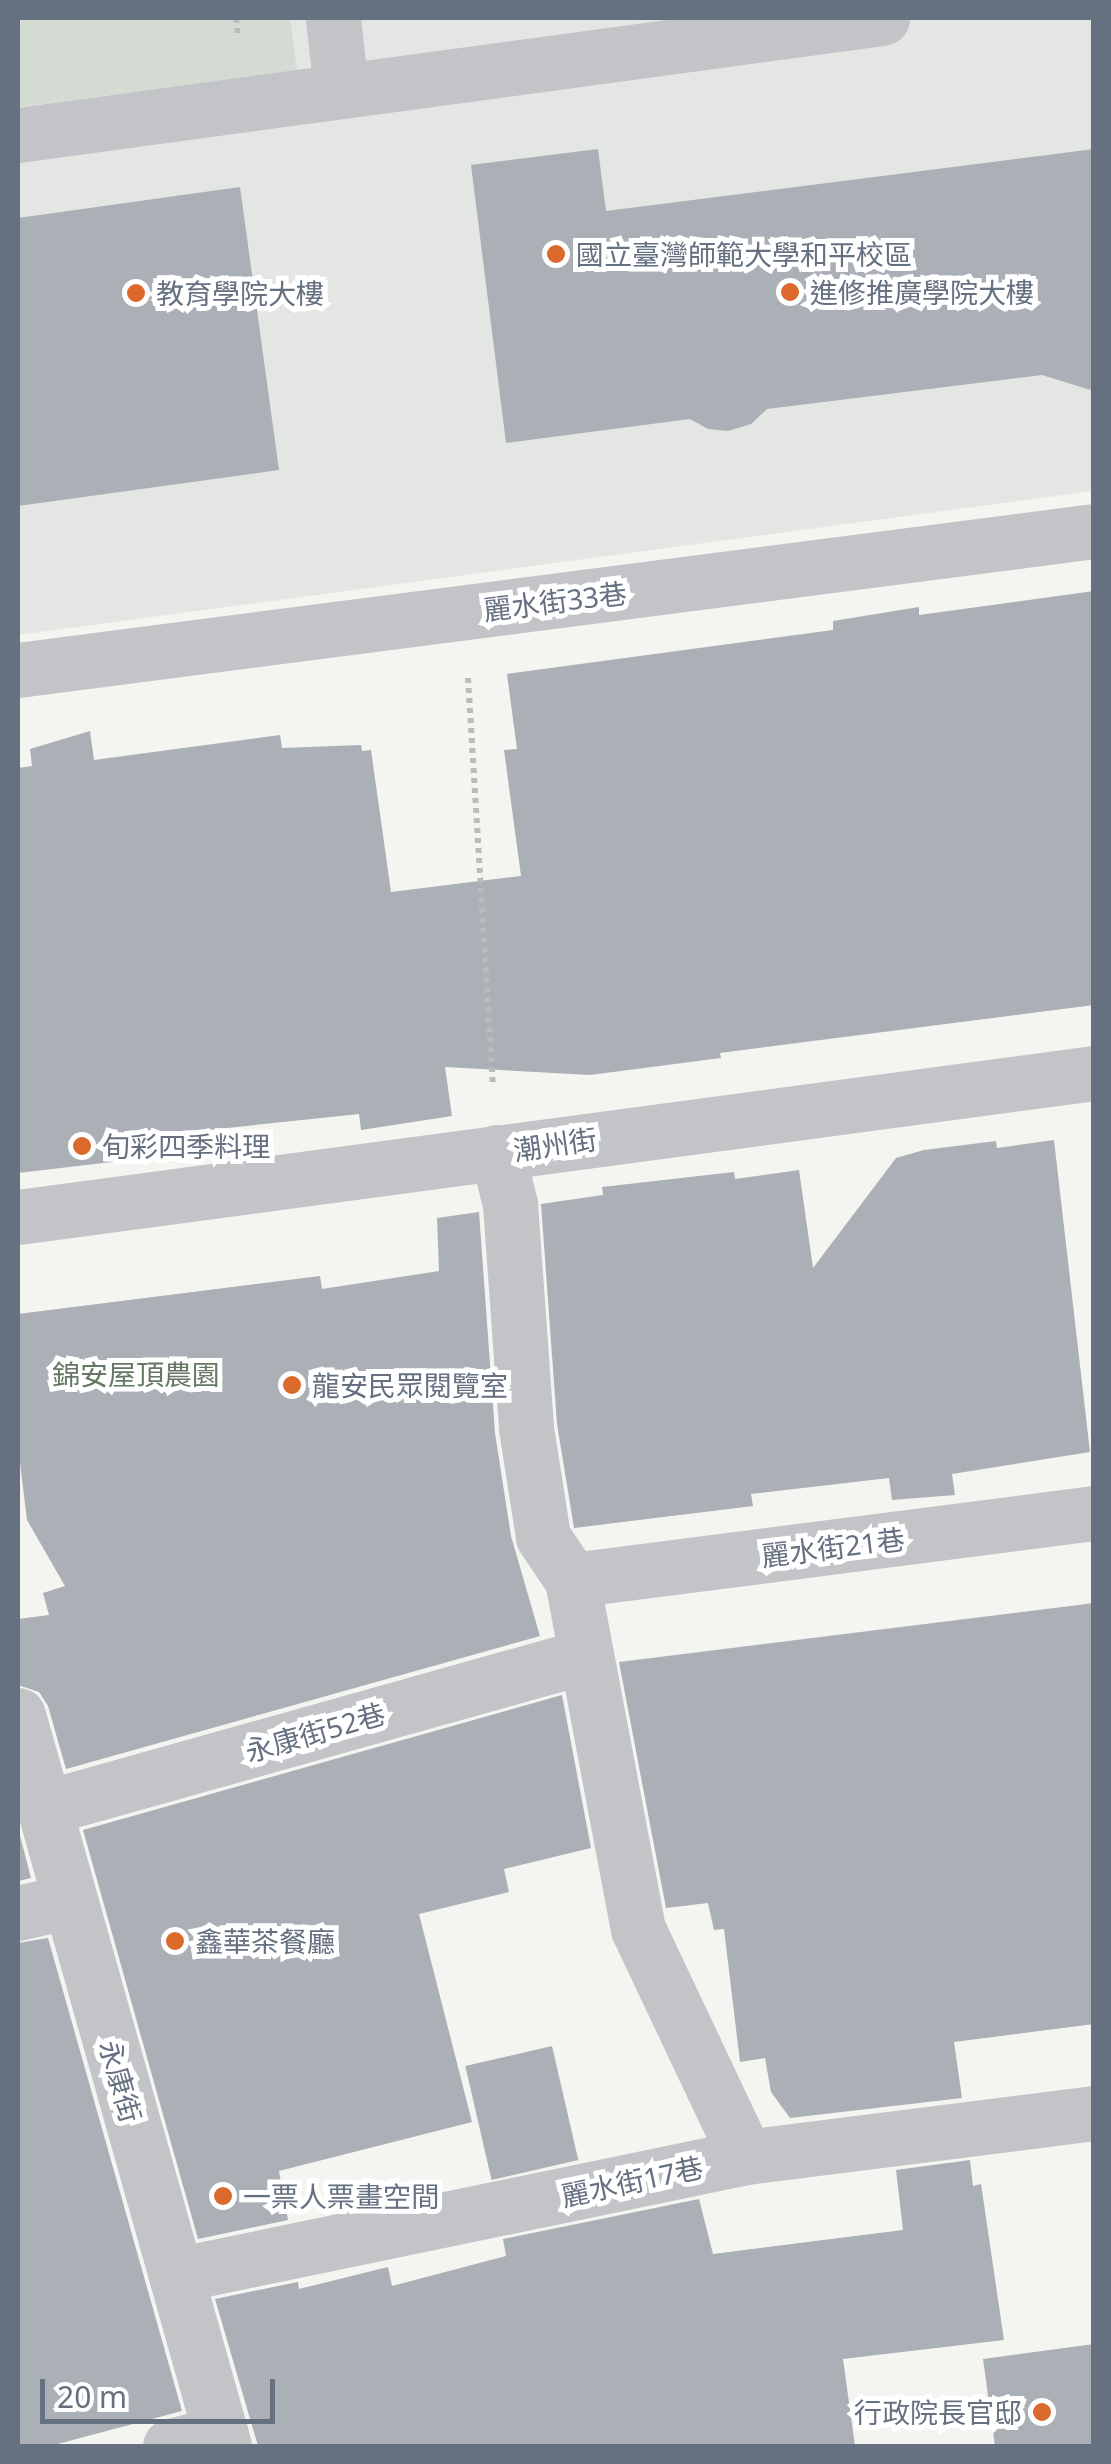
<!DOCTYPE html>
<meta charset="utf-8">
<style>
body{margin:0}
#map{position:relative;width:1111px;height:2464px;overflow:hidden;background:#f4f4f0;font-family:"Noto Sans","Noto Sans TC",sans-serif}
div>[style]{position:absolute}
.built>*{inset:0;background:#e4e6e4}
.green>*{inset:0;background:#d4dbd2}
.building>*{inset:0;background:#abb0b6;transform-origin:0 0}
.path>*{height:6px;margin-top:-3px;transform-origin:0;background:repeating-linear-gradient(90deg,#b9bbbd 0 5px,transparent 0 10px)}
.minor>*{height:55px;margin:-27.5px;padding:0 27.5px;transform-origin:27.5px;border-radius:27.5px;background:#c2c4c8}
.dots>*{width:28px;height:28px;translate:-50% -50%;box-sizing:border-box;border:5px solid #fff;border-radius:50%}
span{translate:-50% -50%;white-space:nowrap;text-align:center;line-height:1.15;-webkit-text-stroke:10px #fff;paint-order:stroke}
.poi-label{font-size:28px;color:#657080}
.left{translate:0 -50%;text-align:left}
.right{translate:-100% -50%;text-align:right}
.street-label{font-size:28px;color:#657080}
.park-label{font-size:28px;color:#657863}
.frame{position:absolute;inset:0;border:20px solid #657080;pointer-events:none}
.scale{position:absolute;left:40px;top:2379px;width:235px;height:45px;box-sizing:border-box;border:5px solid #657080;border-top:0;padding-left:12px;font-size:30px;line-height:35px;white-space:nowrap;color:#657080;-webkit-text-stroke:8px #fff;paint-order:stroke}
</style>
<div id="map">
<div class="built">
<i style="clip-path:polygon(18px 18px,1093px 18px,1093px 491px,18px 635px)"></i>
</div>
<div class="green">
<i style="clip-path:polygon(18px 18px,290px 18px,297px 71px,18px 107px)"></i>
</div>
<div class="building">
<i style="clip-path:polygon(598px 149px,606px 211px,1094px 149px,1094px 391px,1042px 375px,767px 409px,751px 424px,728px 431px,708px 429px,690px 419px,506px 443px,471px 165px)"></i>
<i style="clip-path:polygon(240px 187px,279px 470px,18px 506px,18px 218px)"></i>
<i style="clip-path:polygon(1094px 591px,1094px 1005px,720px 1053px,721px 1058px,590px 1075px,445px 1067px,452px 1116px,361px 1130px,359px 1114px,151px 1136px,154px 1157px,18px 1173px,18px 768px,32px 766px,30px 749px,90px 731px,94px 760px,280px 735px,282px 748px,361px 745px,362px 751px,371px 750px,391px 892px,521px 876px,504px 750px,517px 749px,507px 674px,833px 630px,833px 621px,919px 607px,919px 615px)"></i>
<i style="clip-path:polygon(1054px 1140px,1090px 1452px,952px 1474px,955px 1495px,892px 1500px,889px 1478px,751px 1494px,753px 1506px,574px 1528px,557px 1424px,541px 1204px,603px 1195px,602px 1187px,734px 1172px,735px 1179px,799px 1170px,813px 1268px,896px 1158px,924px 1150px,996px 1141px,997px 1148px)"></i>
<i style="clip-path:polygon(479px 1212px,495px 1433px,511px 1536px,540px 1636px,66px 1769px,48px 1706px,39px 1692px,18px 1685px,18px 1619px,49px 1615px,43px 1593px,65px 1586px,27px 1520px,18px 1446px,18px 1314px,320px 1276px,322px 1289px,439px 1271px,437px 1218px)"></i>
<i style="clip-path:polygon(1094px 1603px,1094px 2024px,954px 2042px,962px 2098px,790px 2118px,771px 2092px,765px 2058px,740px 2062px,724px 1929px,714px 1930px,708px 1903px,666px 1908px,619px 1662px)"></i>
<i style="clip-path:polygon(562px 1695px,591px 1848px,504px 1869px,509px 1892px,419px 1914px,472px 2122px,279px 2171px,288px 2220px,198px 2239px,83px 1830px)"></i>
<i style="clip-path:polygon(18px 1828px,31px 1878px,18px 1881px)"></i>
<i style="clip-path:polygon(48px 1938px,182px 2411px,50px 2446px,18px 2446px,18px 1943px)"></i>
<i style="left:552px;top:2046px;width:117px;height:89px;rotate:77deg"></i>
<i style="clip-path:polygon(970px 2160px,973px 2186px,981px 2184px,1004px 2340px,843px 2359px,855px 2446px,258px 2446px,215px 2299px,298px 2282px,299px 2289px,388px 2267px,392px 2286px,506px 2256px,503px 2239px,699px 2199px,713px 2254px,903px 2230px,896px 2170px)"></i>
<i style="clip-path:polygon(1094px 2344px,1094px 2446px,995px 2446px,983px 2359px)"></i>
</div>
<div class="path">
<i style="left:236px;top:18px;width:18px;rotate:84deg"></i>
<i style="left:468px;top:678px;width:408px;rotate:86.5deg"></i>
</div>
<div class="minor">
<i style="left:333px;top:18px;width:73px;rotate:83.7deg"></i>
<i style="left:18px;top:135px;width:872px;rotate:-7.71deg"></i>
<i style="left:18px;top:670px;width:1085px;rotate:-7.36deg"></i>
<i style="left:497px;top:1152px;width:54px;rotate:76deg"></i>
<i style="left:510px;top:1204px;width:225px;rotate:85.9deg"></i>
<i style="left:526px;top:1428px;width:110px;rotate:81.1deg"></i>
<i style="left:543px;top:1537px;width:52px;rotate:56deg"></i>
<i style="left:572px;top:1580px;width:355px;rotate:79.3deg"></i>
<i style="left:638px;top:1929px;width:252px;rotate:64.7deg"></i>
<i style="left:18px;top:1217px;width:1086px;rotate:-7.62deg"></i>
<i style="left:572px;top:1580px;width:526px;rotate:-7.31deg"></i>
<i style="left:18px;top:1715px;width:759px;rotate:74.26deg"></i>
<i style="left:44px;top:1808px;width:563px;rotate:-15.67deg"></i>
<i style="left:18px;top:1913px;width:53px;rotate:-13deg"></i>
<i style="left:176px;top:2275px;width:582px;rotate:-11.7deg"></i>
<i style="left:746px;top:2157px;width:351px;rotate:-7.2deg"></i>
<i style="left:170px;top:2446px;width:52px;rotate:-14.6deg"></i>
</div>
<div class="dots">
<i style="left:556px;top:254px;background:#da692b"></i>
<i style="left:790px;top:292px;background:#da692b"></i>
<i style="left:136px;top:293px;background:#da692b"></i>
<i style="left:82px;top:1146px;background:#da692b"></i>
<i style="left:292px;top:1385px;background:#da692b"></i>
<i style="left:175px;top:1941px;background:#da692b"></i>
<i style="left:223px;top:2196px;background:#da692b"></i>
<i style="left:1042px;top:2412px;background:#da692b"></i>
</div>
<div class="poi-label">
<span class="left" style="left:576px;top:254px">國立臺灣師範大學和平校區</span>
<span class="left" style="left:810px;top:292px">進修推廣學院大樓</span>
<span class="left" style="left:156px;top:293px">教育學院大樓</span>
<span class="left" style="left:102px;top:1146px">旬彩四季料理</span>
<span class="left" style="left:312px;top:1385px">龍安民眾閱覽室</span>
<span class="left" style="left:195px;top:1941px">鑫華茶餐廳</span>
<span class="left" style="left:243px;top:2196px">一票人票畫空間</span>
<span class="right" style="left:1022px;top:2412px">行政院長官邸</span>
</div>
<div class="street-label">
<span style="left:555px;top:601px;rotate:-7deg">麗水街33巷</span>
<span style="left:555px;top:1144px;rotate:-8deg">潮州街</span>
<span style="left:833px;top:1547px;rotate:-7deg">麗水街21巷</span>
<span style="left:315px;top:1732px;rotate:-16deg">永康街52巷</span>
<span style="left:121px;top:2081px;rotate:74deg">永康街</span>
<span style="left:632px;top:2181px;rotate:-12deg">麗水街17巷</span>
</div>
<div class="park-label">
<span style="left:136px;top:1374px">錦安屋頂農園</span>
</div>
<div class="frame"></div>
<div class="scale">20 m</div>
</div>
